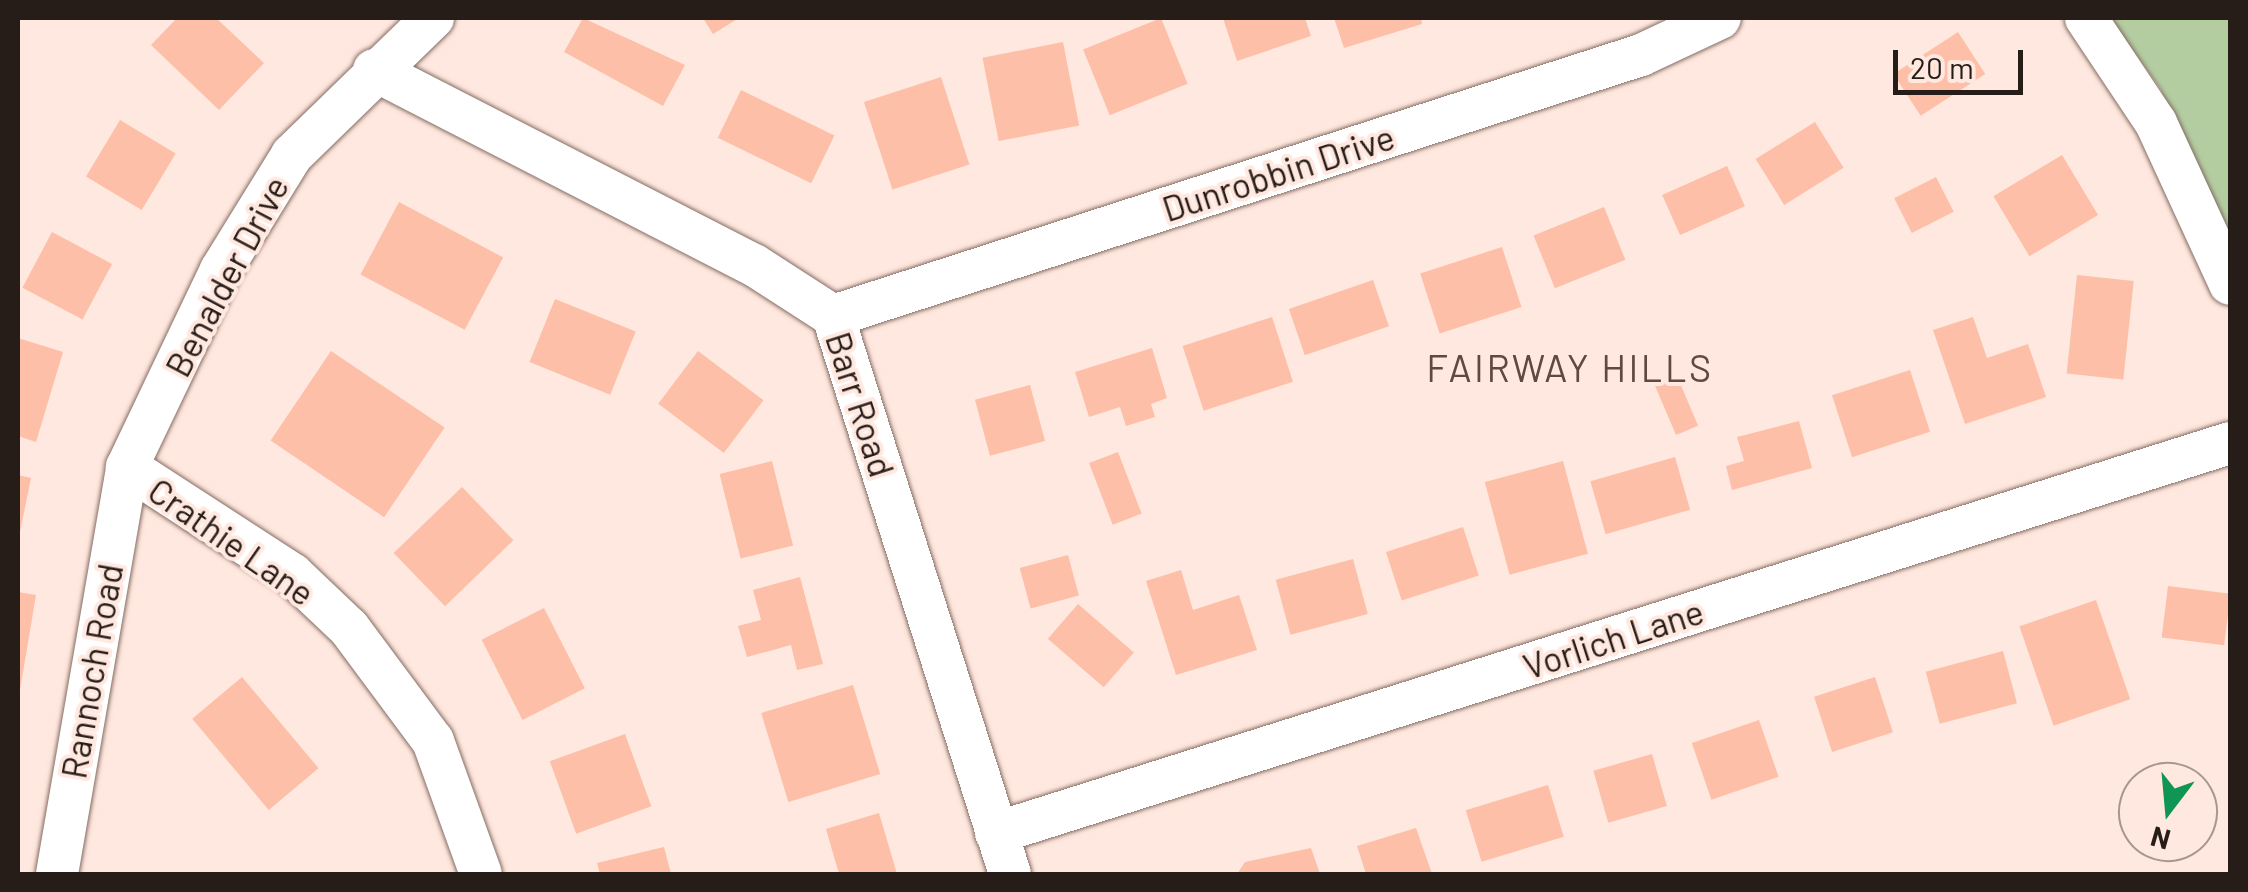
<!DOCTYPE html>
<style>
body{margin:0}
#map{position:relative;width:2248px;height:892px;overflow:hidden;background:#ffe8df;font-family:Barlow,sans-serif}
div>[style]{position:absolute}
.green>*{inset:0;background:#b3cda1}
.building>*{inset:0;background:#fdbfa7;transform-origin:0 0}
.roads{filter:drop-shadow(0 0 2px #856c63) drop-shadow(0 0 2px #856c63)}
.minor>*{height:42px;margin:-21px;padding:0 21px;transform-origin:21px;border-radius:21px;background:#fff}
span{translate:-50% -50%;white-space:nowrap;text-align:center;line-height:1.15;-webkit-text-stroke:8px #ffe8df;paint-order:stroke}
.street-label{font-size:35px;color:#261c18}
.neighbourhood-label{font-size:38px;color:#604940;letter-spacing:2.5px}
.frame{position:absolute;inset:0;border:20px solid #261c18;pointer-events:none}
.north{position:absolute;left:2118px;top:762px;width:100px;height:100px;box-sizing:border-box;background:#ffe8df;border:2px solid #a8968f;border-radius:50%;rotate:196deg;font-size:28px;font-weight:700;line-height:40px;text-align:center;color:#261c18}
.north::after{content:'';display:block;margin:auto;width:35px;height:45px;background:#0f9554;clip-path:polygon(50% 0,100% 100%,50% 72%,0 100%)}
.scale{position:absolute;left:1893px;top:50px;width:130px;height:45px;box-sizing:border-box;border:5px solid #261c18;border-top:0;padding-left:12px;font-size:30px;line-height:35px;white-space:nowrap;color:#261c18;-webkit-text-stroke:8px #ffe8df;paint-order:stroke}
</style>
<div id="map">
<div class="green">
<i style="clip-path:polygon(2110px 18px,2230px 18px,2230px 247px,2160px 88px)"></i>
</div>
<div class="building">
<i style="clip-path:polygon(177px 18px,216px 18px,264px 63px,219px 110px,151px 45px)"></i>
<i style="clip-path:polygon(583px 18px,685px 65px,663px 106px,564px 52px)"></i>
<i style="clip-path:polygon(703px 18px,739px 18px,713px 34px)"></i>
<i style="left:1161px;top:18px;width:71px;height:84px;rotate:68deg"></i>
<i style="clip-path:polygon(1223px 18px,1305px 18px,1311px 36px,1237px 61px)"></i>
<i style="clip-path:polygon(1334px 18px,1421px 18px,1422px 24px,1344px 48px)"></i>
<i style="left:1958px;top:32px;width:50px;height:77px;rotate:57deg"></i>
<i style="left:1063px;top:42px;width:85px;height:82px;rotate:79deg"></i>
<i style="left:941px;top:77px;width:92px;height:81px;rotate:72deg"></i>
<i style="left:741px;top:90px;width:104px;height:53px;rotate:26deg"></i>
<i style="left:120px;top:120px;width:65px;height:66px;rotate:31deg"></i>
<i style="left:1815px;top:122px;width:54px;height:70px;rotate:58deg"></i>
<i style="left:2062px;top:155px;width:70px;height:80px;rotate:59deg"></i>
<i style="left:1727px;top:166px;width:44px;height:71px;rotate:66deg"></i>
<i style="left:1936px;top:177px;width:39px;height:47px;rotate:63deg"></i>
<i style="left:399px;top:202px;width:118px;height:82px;rotate:28deg"></i>
<i style="left:1604px;top:207px;width:57px;height:76px;rotate:68deg"></i>
<i style="left:52px;top:232px;width:68px;height:63px;rotate:28deg"></i>
<i style="left:1502px;top:247px;width:63px;height:86px;rotate:72deg"></i>
<i style="left:2077px;top:275px;width:57px;height:99px;rotate:6deg"></i>
<i style="left:1373px;top:280px;width:49px;height:89px;rotate:71deg"></i>
<i style="left:555px;top:299px;width:87px;height:68px;rotate:22deg"></i>
<i style="left:1272px;top:317px;width:68px;height:94px;rotate:72deg"></i>
<i style="clip-path:polygon(1973px 317px,1987px 358px,2028px 344px,2046px 397px,1965px 424px,1933px 330px)"></i>
<i style="clip-path:polygon(18px 338px,63px 352px,36px 442px,18px 436px)"></i>
<i style="clip-path:polygon(1152px 348px,1167px 398px,1151px 404px,1155px 417px,1126px 426px,1120px 407px,1089px 417px,1075px 372px)"></i>
<i style="left:331px;top:351px;width:137px;height:108px;rotate:34deg"></i>
<i style="left:698px;top:351px;width:82px;height:66px;rotate:37deg"></i>
<i style="left:1910px;top:370px;width:65px;height:82px;rotate:72deg"></i>
<i style="left:1677px;top:376px;width:54px;height:24px;rotate:67deg"></i>
<i style="left:1030px;top:385px;width:58px;height:57px;rotate:75deg"></i>
<i style="clip-path:polygon(1799px 421px,1812px 468px,1732px 490px,1726px 466px,1744px 461px,1737px 437px)"></i>
<i style="left:1118px;top:452px;width:66px;height:31px;rotate:69deg"></i>
<i style="left:1675px;top:457px;width:55px;height:88px;rotate:74deg"></i>
<i style="left:772px;top:461px;width:87px;height:54px;rotate:76deg"></i>
<i style="left:1563px;top:461px;width:96px;height:81px;rotate:75deg"></i>
<i style="clip-path:polygon(18px 475px,31px 478px,19px 537px,18px 537px)"></i>
<i style="left:462px;top:487px;width:74px;height:95px;rotate:46deg"></i>
<i style="left:1463px;top:527px;width:51px;height:81px;rotate:72deg"></i>
<i style="left:1068px;top:555px;width:42px;height:50px;rotate:75deg"></i>
<i style="left:1353px;top:559px;width:57px;height:80px;rotate:75deg"></i>
<i style="clip-path:polygon(1181px 570px,1193px 610px,1239px 595px,1257px 650px,1176px 675px,1146px 581px)"></i>
<i style="clip-path:polygon(800px 577px,823px 664px,797px 670px,791px 645px,747px 657px,738px 626px,761px 620px,753px 590px)"></i>
<i style="left:2168px;top:586px;width:63px;height:52px;rotate:7deg"></i>
<i style="clip-path:polygon(18px 592px,36px 595px,20px 690px,18px 690px)"></i>
<i style="left:2096px;top:600px;width:105px;height:81px;rotate:71deg"></i>
<i style="left:1078px;top:604px;width:74px;height:46px;rotate:41deg"></i>
<i style="left:544px;top:608px;width:90px;height:70px;rotate:63deg"></i>
<i style="left:2003px;top:651px;width:54px;height:80px;rotate:75deg"></i>
<i style="left:242px;top:677px;width:119px;height:65px;rotate:50deg"></i>
<i style="left:1875px;top:677px;width:58px;height:64px;rotate:72deg"></i>
<i style="left:853px;top:685px;width:93px;height:96px;rotate:73deg"></i>
<i style="left:1759px;top:720px;width:60px;height:71px;rotate:71deg"></i>
<i style="left:625px;top:734px;width:77px;height:80px;rotate:70deg"></i>
<i style="left:1652px;top:754px;width:54px;height:61px;rotate:74deg"></i>
<i style="left:1548px;top:785px;width:54px;height:86px;rotate:73deg"></i>
<i style="clip-path:polygon(879px 813px,897px 874px,839px 874px,826px 829px)"></i>
<i style="clip-path:polygon(1416px 828px,1432px 874px,1366px 874px,1357px 846px)"></i>
<i style="clip-path:polygon(664px 847px,671px 874px,600px 874px,597px 863px)"></i>
<i style="clip-path:polygon(1311px 848px,1320px 874px,1237px 874px,1245px 862px)"></i>
</div>
<div class="roads">
<div class="minor">
<i style="left:2086px;top:18px;width:126px;rotate:56.3deg"></i>
<i style="left:2156px;top:123px;width:177px;rotate:65.3deg"></i>
<i style="left:374px;top:70px;width:427px;rotate:27.2deg"></i>
<i style="left:754px;top:265px;width:94px;rotate:32.8deg"></i>
<i style="left:833px;top:316px;width:585px;rotate:72.4deg"></i>
<i style="left:833px;top:316px;width:849px;rotate:-17.9deg"></i>
<i style="left:1641px;top:55px;width:87px;rotate:-25.1deg"></i>
<i style="left:127px;top:467px;width:197px;rotate:33deg"></i>
<i style="left:292px;top:574px;width:79px;rotate:43.5deg"></i>
<i style="left:349px;top:628px;width:141px;rotate:53.4deg"></i>
<i style="left:433px;top:741px;width:141px;rotate:70.2deg"></i>
<i style="left:996px;top:833px;width:1294px;rotate:-17.54deg"></i>
<i style="left:57px;top:874px;width:413px;rotate:-80.2deg"></i>
<i style="left:127px;top:467px;width:218px;rotate:-64.5deg"></i>
<i style="left:221px;top:270px;width:135px;rotate:-58.3deg"></i>
<i style="left:292px;top:155px;width:197px;rotate:-44.2deg"></i>
</div>
</div>
<div class="street-label">
<span style="left:1278px;top:172px;rotate:-18deg">Dunrobbin Drive</span>
<span style="left:226px;top:276px;rotate:-62deg">Benalder Drive</span>
<span style="left:861px;top:404px;rotate:72deg">Barr Road</span>
<span style="left:232px;top:541px;rotate:35deg">Crathie Lane</span>
<span style="left:1613px;top:638px;rotate:-18deg">Vorlich Lane</span>
<span style="left:91px;top:671px;rotate:-80deg">Rannoch Road</span>
</div>
<div class="neighbourhood-label">
<span style="left:1570px;top:368px">FAIRWAY HILLS</span>
</div>
<div class="frame"></div>
<div class="north">N</div>
<div class="scale">20 m</div>
</div>
